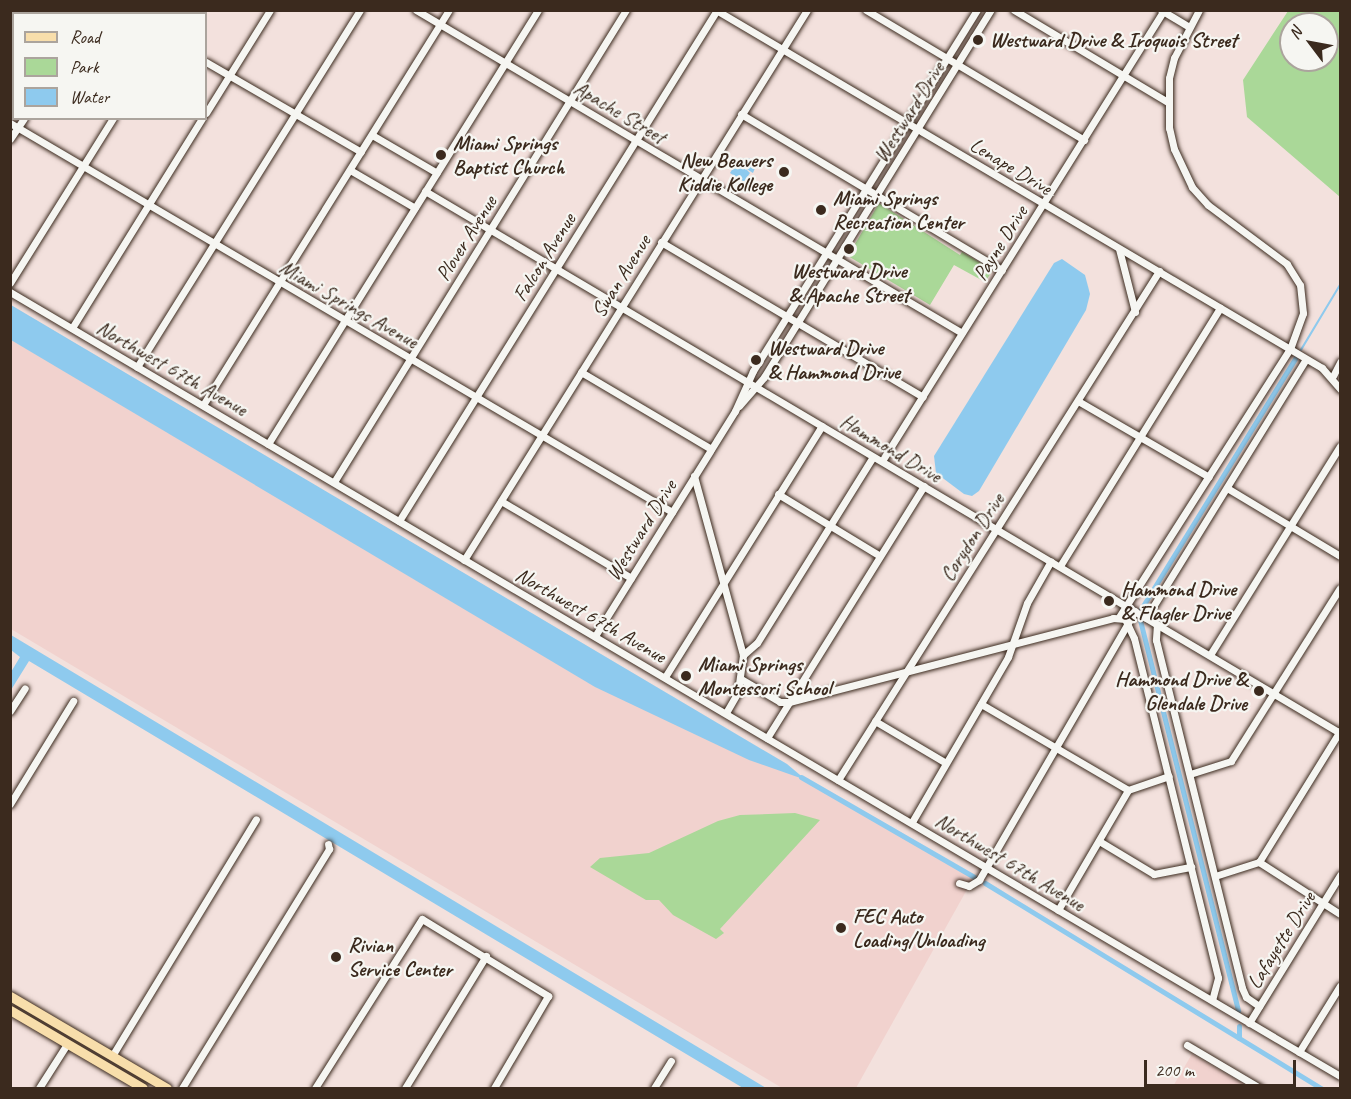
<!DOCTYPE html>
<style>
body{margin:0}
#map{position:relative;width:1351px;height:1099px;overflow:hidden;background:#f3e1dd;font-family:Caveat,sans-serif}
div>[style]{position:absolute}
.built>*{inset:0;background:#f1d2ce}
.green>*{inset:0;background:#aad898}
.water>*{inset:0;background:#8ecaee}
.stream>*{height:1.5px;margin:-0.75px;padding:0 0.75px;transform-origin:0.75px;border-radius:0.75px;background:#8ecaee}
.canal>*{height:5px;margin:-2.5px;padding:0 2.5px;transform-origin:2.5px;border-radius:2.5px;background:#8ecaee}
.roads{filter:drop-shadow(0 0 2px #3b2a1e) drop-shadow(0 0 2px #3b2a1e)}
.minor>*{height:7px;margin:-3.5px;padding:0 3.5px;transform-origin:3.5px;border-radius:3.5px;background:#f6f6f2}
.major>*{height:9px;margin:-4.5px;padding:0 4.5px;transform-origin:4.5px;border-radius:4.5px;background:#f8deab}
.dots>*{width:16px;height:16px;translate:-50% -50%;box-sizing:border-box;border:3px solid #f6f6f2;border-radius:50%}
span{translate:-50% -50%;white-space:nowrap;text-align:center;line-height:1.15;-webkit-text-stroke:4.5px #f6f6f2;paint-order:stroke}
.poi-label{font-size:21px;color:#3b2a1e;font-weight:700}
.left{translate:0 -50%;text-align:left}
.right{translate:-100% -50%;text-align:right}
.street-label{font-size:21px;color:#3b2a1e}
.frame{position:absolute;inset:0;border:12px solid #3b2a1e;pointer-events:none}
.legend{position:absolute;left:12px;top:12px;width:195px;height:108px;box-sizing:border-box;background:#f6f6f2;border:2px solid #aba49d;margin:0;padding:8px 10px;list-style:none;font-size:18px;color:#3b2a1e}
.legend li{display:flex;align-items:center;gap:12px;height:30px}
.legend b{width:30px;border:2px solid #aba49d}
.north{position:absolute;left:1279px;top:12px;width:60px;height:60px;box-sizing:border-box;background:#f6f6f2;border:2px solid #aba49d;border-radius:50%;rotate:302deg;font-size:16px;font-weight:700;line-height:24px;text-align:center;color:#3b2a1e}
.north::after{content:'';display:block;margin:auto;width:21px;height:27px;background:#3b2a1e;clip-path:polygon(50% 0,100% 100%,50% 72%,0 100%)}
.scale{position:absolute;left:1144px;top:1060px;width:152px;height:27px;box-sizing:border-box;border:3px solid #3b2a1e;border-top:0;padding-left:8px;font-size:18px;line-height:21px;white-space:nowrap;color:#3b2a1e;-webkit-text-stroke:4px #f6f6f2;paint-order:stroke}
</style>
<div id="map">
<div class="built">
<i style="clip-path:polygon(11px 330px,974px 877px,856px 1088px,782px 1088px,11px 629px)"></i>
<i style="clip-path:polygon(1192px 1054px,1251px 1088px,1172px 1088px)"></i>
</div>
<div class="green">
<i style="clip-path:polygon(evenodd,1288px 11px,1340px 11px,1340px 197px,1247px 117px,1243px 80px,1288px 11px,1291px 24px,1327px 24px,1327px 60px,1291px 60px,1291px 24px)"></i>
<i style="clip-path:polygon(879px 203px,960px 255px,962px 252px,993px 270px,985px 282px,954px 265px,930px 305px,848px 256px)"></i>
<i style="clip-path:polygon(795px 813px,820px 820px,720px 929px,724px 933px,716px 939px,673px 915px,659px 900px,646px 900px,590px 867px,600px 858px,649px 853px,718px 821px,740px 815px)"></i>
</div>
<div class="water">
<i style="clip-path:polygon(749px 158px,755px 168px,753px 173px,745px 168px,750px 173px,744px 182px,730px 173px,735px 165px,741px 167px,736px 163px,739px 159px)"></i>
<i style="clip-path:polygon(1062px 259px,1085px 275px,1090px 294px,1086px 310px,979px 491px,972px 496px,964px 494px,936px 473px,934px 456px,1054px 263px)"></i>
<i style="clip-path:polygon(11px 305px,787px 764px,806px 780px,749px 760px,595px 687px,11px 340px)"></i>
<i style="clip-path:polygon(11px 635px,766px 1088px,743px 1088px,29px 661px,11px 690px,11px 672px,20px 657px,11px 650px)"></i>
</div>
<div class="stream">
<i style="left:1301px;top:350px;width:76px;rotate:-59deg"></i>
</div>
<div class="canal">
<i style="left:1141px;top:609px;width:294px;rotate:-58.4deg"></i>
<i style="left:1140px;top:620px;width:403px;rotate:75.9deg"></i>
<i style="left:801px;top:777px;width:200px;rotate:30deg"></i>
<i style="left:985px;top:883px;width:394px;rotate:31.4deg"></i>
<i style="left:1239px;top:1038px;width:12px;rotate:-90deg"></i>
</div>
<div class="roads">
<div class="minor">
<i style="left:119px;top:10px;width:6px;rotate:39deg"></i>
<i style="left:416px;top:10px;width:634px;rotate:30.61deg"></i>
<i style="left:716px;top:10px;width:704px;rotate:30.57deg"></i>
<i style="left:1322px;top:368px;width:28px;rotate:49deg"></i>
<i style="left:866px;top:10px;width:254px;rotate:30.8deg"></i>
<i style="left:1014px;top:10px;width:179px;rotate:30.9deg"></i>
<i style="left:1161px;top:10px;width:33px;rotate:31deg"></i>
<i style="left:89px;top:14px;width:4px;rotate:-63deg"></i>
<i style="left:179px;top:14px;width:4px;rotate:-63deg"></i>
<i style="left:206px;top:62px;width:179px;rotate:30.1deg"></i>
<i style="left:206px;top:113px;width:121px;rotate:-58.1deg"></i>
<i style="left:741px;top:114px;width:304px;rotate:30.9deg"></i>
<i style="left:10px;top:123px;width:768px;rotate:30.44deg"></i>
<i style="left:372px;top:135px;width:75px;rotate:30.3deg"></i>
<i style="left:10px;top:139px;width:25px;rotate:-56deg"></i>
<i style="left:350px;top:170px;width:75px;rotate:30.3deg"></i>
<i style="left:425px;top:191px;width:1063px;rotate:30.64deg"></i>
<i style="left:661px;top:242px;width:304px;rotate:30.6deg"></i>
<i style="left:1119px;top:249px;width:65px;rotate:75.7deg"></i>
<i style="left:10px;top:283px;width:195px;rotate:-58deg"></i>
<i style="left:10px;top:292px;width:1544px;rotate:30.52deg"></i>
<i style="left:72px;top:328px;width:247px;rotate:-58.2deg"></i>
<i style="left:137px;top:367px;width:421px;rotate:-58deg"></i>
<i style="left:581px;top:372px;width:151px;rotate:30.6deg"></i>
<i style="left:1333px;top:376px;width:16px;rotate:-63deg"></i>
<i style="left:1078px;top:401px;width:151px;rotate:30.1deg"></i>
<i style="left:203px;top:405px;width:465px;rotate:-58.1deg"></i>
<i style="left:739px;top:406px;width:38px;rotate:-49deg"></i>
<i style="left:764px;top:377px;width:432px;rotate:-58.3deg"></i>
<i style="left:268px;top:444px;width:511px;rotate:-58.11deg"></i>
<i style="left:882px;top:461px;width:532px;rotate:-57.98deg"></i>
<i style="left:694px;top:476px;width:186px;rotate:74.7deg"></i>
<i style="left:743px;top:655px;width:37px;rotate:98deg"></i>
<i style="left:738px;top:692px;width:24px;rotate:120deg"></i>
<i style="left:334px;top:482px;width:555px;rotate:-58.26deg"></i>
<i style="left:1227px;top:488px;width:132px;rotate:31deg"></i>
<i style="left:778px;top:494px;width:119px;rotate:31.3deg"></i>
<i style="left:501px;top:501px;width:151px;rotate:30.6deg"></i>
<i style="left:399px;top:521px;width:602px;rotate:-58.11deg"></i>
<i style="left:464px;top:560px;width:648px;rotate:-58.05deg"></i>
<i style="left:1060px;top:566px;width:304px;rotate:-58.2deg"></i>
<i style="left:1119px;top:617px;width:318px;rotate:-57.5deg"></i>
<i style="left:1290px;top:349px;width:38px;rotate:-70deg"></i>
<i style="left:1303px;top:313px;width:28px;rotate:-96deg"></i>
<i style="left:1300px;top:285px;width:25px;rotate:-122deg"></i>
<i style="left:1287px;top:264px;width:99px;rotate:-143.2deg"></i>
<i style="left:1208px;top:205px;width:24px;rotate:-132deg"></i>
<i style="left:1192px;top:187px;width:42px;rotate:-115.3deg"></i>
<i style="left:1174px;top:149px;width:22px;rotate:-103deg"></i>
<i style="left:1169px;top:128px;width:50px;rotate:-90deg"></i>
<i style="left:1169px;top:78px;width:21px;rotate:-76deg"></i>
<i style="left:1174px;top:58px;width:54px;rotate:-62.5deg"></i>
<i style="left:1146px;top:618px;width:304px;rotate:-58.3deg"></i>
<i style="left:1157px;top:624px;width:16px;rotate:94deg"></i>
<i style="left:1156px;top:640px;width:358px;rotate:76.1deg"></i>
<i style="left:1242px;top:988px;width:10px;rotate:66deg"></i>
<i style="left:1246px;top:997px;width:16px;rotate:35deg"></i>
<i style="left:595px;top:636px;width:265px;rotate:-58.1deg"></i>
<i style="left:735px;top:411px;width:44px;rotate:-65.8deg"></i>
<i style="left:753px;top:371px;width:425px;rotate:-58.2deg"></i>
<i style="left:743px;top:655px;width:18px;rotate:-41deg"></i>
<i style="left:757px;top:643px;width:219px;rotate:-58.1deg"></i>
<i style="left:1210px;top:655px;width:246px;rotate:-58.1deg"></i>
<i style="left:665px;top:677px;width:296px;rotate:-58deg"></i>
<i style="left:741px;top:679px;width:45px;rotate:30.5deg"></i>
<i style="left:780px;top:702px;width:9px"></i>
<i style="left:789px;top:702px;width:335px;rotate:-14.5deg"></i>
<i style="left:1113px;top:618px;width:12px;rotate:5deg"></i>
<i style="left:1125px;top:619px;width:21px;rotate:65deg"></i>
<i style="left:1134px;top:638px;width:350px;rotate:76.1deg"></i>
<i style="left:1218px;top:978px;width:23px;rotate:105deg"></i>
<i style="left:981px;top:704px;width:170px;rotate:30.3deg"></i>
<i style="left:1128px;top:790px;width:43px;rotate:-18.9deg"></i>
<i style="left:10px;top:711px;width:27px;rotate:-57deg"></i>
<i style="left:875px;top:721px;width:82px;rotate:30.6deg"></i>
<i style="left:767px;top:738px;width:297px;rotate:-58.1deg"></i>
<i style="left:1190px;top:774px;width:43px;rotate:-17.6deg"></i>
<i style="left:1231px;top:761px;width:204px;rotate:-57.8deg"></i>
<i style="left:838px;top:780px;width:602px;rotate:-57.76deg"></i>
<i style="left:10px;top:804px;width:121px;rotate:-58.5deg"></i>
<i style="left:912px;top:822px;width:191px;rotate:-59.8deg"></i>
<i style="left:1008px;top:657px;width:57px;rotate:-70.6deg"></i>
<i style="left:1027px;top:603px;width:48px;rotate:-60.3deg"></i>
<i style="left:1099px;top:841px;width:64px;rotate:31deg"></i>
<i style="left:1154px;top:874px;width:38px;rotate:-11deg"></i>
<i style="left:1259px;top:862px;width:96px;rotate:32.7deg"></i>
<i style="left:1215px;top:876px;width:46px;rotate:-17.7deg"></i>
<i style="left:1259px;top:862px;width:154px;rotate:-58.3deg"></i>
<i style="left:959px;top:883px;width:10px;rotate:17deg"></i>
<i style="left:969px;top:886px;width:12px;rotate:-31deg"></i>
<i style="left:979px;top:880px;width:311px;rotate:-59.9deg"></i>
<i style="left:1058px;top:910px;width:139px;rotate:-59.7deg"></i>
<i style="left:1249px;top:1023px;width:174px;rotate:-58.4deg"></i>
<i style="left:1187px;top:1045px;width:85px;rotate:30.5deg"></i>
<i style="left:1299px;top:1052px;width:78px;rotate:-58.2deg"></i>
<i style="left:112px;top:1056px;width:277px;rotate:-58.7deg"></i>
<i style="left:39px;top:1088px;width:52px;rotate:-57.5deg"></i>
<i style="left:182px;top:1088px;width:281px;rotate:-58.4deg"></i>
<i style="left:329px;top:849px;width:5px;rotate:-101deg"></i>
<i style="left:315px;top:1088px;width:200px;rotate:-57.7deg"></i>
<i style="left:422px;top:919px;width:148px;rotate:31.4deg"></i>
<i style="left:548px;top:996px;width:107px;rotate:120.4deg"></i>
<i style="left:405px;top:1088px;width:155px;rotate:-58.5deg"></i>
<i style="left:654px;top:1088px;width:32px;rotate:-58deg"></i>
</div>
<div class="major">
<i style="left:10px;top:996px;width:182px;rotate:30.4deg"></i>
<i style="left:10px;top:1010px;width:154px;rotate:30.4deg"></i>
</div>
</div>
<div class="dots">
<i style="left:978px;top:40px;background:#3b2a1e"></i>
<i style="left:441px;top:155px;background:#3b2a1e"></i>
<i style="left:784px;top:172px;background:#3b2a1e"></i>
<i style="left:821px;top:210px;background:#3b2a1e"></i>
<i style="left:849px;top:249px;background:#3b2a1e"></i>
<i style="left:756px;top:360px;background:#3b2a1e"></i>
<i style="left:1109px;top:601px;background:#3b2a1e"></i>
<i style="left:686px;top:676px;background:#3b2a1e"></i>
<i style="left:1259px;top:691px;background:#3b2a1e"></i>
<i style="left:841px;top:928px;background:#3b2a1e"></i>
<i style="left:336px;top:957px;background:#3b2a1e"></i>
</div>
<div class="poi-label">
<span class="left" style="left:990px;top:40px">Westward Drive &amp; Iroquois Street</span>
<span class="left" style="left:453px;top:155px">Miami Springs<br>Baptist Church</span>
<span class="right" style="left:772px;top:172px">New Beavers<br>Kiddie Kollege</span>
<span class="left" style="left:833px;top:210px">Miami Springs<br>Recreation Center</span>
<span style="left:849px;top:283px">Westward Drive<br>&amp; Apache Street</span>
<span class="left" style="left:768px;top:360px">Westward Drive<br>&amp; Hammond Drive</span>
<span class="left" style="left:1121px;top:601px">Hammond Drive<br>&amp; Flagler Drive</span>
<span class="left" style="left:698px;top:676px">Miami Springs<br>Montessori School</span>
<span class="right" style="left:1247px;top:691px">Hammond Drive &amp;<br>Glendale Drive</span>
<span class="left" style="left:853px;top:928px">FEC Auto<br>Loading/Unloading</span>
<span class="left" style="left:348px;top:957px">Rivian<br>Service Center</span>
</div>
<div class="street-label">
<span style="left:620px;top:112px;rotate:31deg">Apache Street</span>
<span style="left:909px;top:112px;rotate:-58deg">Westward Drive</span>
<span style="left:1011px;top:166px;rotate:31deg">Lenape Drive</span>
<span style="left:466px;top:238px;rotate:-58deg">Plover Avenue</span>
<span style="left:1000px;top:243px;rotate:-58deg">Payne Drive</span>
<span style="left:544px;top:257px;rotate:-58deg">Falcon Avenue</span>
<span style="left:621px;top:276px;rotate:-58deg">Swan Avenue</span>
<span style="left:349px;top:304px;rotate:30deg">Miami Springs Avenue</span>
<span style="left:172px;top:368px;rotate:30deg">Northwest 67th Avenue</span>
<span style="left:891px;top:448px;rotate:31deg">Hammond Drive</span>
<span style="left:641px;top:530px;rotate:-58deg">Westward Drive</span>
<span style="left:972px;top:537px;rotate:-57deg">Corydon Drive</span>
<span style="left:591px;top:615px;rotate:30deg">Northwest 67th Avenue</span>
<span style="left:1010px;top:862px;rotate:31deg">Northwest 67th Avenue</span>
<span style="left:1281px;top:940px;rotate:-58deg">Lafayette Drive</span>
</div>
<div class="frame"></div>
<ul class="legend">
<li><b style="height:8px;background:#f8deab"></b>Road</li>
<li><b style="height:16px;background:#aad898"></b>Park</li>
<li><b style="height:16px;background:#8ecaee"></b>Water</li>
</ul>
<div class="north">N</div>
<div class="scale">200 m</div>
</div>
